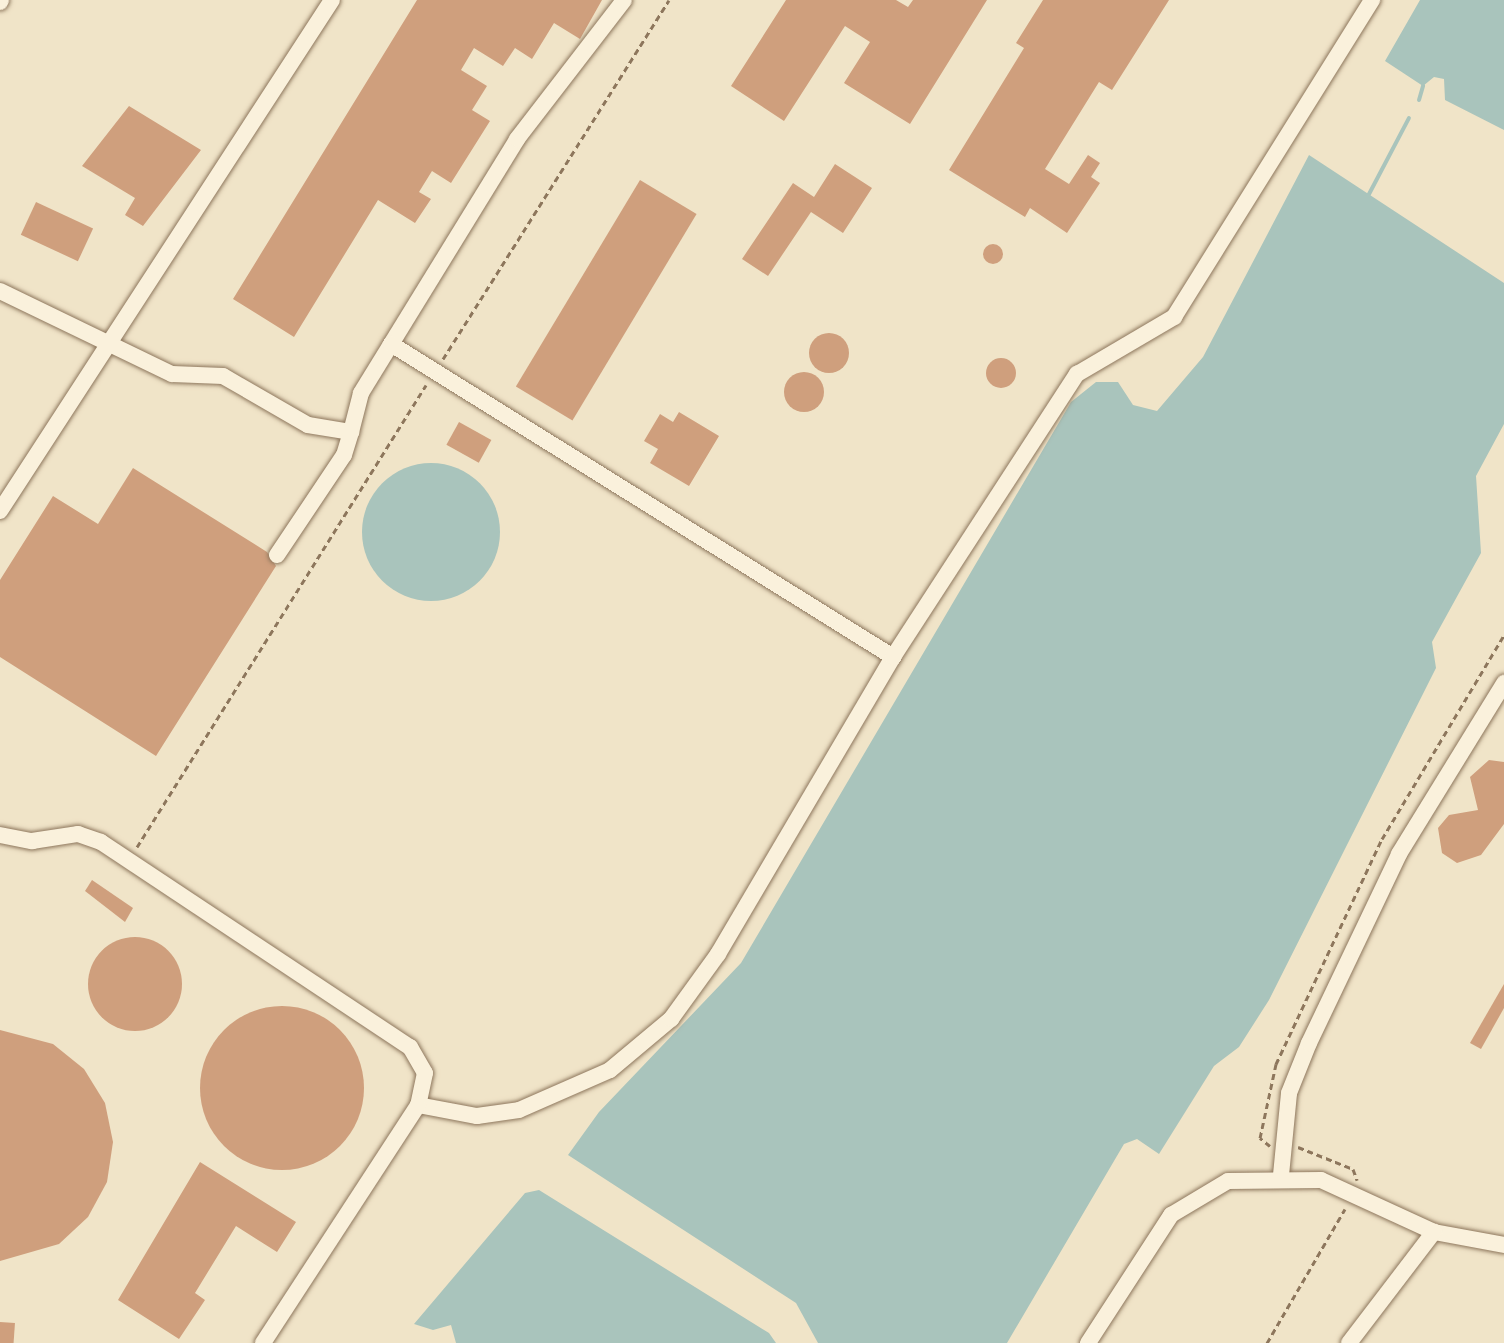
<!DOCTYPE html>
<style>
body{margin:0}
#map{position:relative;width:1504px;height:1343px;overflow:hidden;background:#f0e4c8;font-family:"Crimson Pro",serif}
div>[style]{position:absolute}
.water>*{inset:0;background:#a9c4bc}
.round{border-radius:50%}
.stream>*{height:4px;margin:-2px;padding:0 2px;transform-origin:2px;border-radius:2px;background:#a9c4bc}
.building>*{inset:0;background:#cf9f7d;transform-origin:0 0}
.path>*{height:3px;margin-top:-1.5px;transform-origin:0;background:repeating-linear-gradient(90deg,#8d765c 0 6px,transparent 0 10px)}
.roads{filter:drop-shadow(0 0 2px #8d765c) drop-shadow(0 0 2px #8d765c)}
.minor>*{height:16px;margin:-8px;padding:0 8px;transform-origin:8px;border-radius:8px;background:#faf1dc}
span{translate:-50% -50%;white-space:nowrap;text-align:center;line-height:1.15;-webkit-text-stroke:6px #f7eed8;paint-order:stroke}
</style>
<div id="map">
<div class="water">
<i style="clip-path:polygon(1420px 0,1504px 0,1504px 130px,1445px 100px,1444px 79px,1434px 77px,1423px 86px,1385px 61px)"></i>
<i style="clip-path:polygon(1309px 155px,1504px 283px,1504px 424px,1476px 476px,1481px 553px,1432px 642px,1436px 668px,1269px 1000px,1239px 1047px,1214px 1066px,1159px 1154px,1137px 1139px,1124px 1144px,1007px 1343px,818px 1343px,796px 1303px,568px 1155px,599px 1112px,741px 963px,1071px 402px,1096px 382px,1118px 382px,1133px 405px,1157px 411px,1203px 357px)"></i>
<i class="round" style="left:362px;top:463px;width:138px;height:138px"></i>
<i style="clip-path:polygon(539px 1190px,769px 1333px,776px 1343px,456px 1343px,451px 1325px,433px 1330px,414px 1324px,525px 1193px)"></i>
</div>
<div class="stream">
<i style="left:1419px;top:100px;width:15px;rotate:-74deg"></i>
<i style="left:1368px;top:196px;width:88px;rotate:-62.3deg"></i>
</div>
<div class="building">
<i style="clip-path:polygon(417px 0,602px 0,580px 39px,554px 23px,532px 59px,515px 48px,503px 66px,474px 48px,461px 70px,487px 86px,472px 110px,490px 121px,451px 183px,432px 171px,419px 192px,431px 199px,415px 223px,378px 200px,294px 337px,233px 299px)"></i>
<i style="clip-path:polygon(786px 0,896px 0,908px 7px,913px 0,987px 0,910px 124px,844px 83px,870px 42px,845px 26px,784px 121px,731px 86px)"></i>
<i style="clip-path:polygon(1043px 0,1169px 0,1112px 90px,1099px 82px,1045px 169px,1069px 184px,1088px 155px,1100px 163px,1091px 177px,1100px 183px,1067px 233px,1030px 208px,1025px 217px,949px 170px,1024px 48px,1016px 43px)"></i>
<i style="clip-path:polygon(129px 106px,201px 150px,143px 226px,125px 215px,135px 198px,82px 166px)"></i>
<i style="clip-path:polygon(835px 164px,872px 188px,843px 233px,811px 212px,768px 276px,742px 259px,793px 183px,814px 197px)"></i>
<i style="left:640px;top:180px;width:66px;height:241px;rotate:31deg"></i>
<i style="left:36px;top:202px;width:63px;height:36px;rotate:25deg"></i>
<i class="round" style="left:983px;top:244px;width:20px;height:20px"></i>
<i class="round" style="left:809px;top:333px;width:40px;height:40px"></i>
<i class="round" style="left:986px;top:358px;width:30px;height:30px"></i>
<i class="round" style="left:784px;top:372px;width:40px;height:40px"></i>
<i style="clip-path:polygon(679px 412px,719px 436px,689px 486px,650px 463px,658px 449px,644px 441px,660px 414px,673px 422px)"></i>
<i style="left:459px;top:422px;width:37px;height:26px;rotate:29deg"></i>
<i style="clip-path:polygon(133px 468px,267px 552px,276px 566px,156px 756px,0 657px,0 580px,53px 496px,98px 524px)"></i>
<i style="clip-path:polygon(1489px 760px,1504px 762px,1504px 824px,1481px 855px,1457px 863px,1442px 853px,1438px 828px,1449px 815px,1478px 810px,1470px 777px)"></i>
<i style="clip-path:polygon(92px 880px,133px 908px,125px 922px,85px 891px)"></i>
<i class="round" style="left:88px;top:937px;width:94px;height:94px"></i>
<i style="clip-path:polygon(1504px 984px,1504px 1008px,1481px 1049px,1470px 1043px)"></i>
<i class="round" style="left:200px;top:1006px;width:164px;height:164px"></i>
<i style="clip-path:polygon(0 1030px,53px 1044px,84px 1069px,105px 1103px,113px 1142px,107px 1182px,88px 1217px,59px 1244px,0 1261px)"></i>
<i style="clip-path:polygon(200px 1162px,296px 1222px,277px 1252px,236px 1226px,195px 1293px,205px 1300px,179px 1339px,118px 1300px)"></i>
<i style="left:0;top:1322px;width:15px;height:21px;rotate:4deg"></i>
</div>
<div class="path">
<i style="left:443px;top:359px;width:424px;rotate:-57.8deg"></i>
<i style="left:137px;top:847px;width:545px;rotate:-57.97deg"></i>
<i style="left:1270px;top:1146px;width:13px;rotate:-141deg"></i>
<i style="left:1260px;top:1138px;width:76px;rotate:-77.8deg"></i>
<i style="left:1276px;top:1064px;width:249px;rotate:-64.8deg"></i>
<i style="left:1382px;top:839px;width:238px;rotate:-59.1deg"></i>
<i style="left:1298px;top:1147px;width:59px;rotate:21.8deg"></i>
<i style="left:1353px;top:1169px;width:12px;rotate:70deg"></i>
<i style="left:1267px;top:1343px;width:155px;rotate:-59.8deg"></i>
</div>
<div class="roads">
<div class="minor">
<i style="left:0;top:2px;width:2px;rotate:-63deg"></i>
<i style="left:0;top:291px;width:191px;rotate:25.8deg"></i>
<i style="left:172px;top:374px;width:51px;rotate:2.2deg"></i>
<i style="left:223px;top:376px;width:98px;rotate:30deg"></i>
<i style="left:308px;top:425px;width:44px;rotate:9.2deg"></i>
<i style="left:351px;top:432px;width:40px;rotate:-75.6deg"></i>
<i style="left:361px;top:393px;width:298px;rotate:-58.4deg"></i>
<i style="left:517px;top:139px;width:175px;rotate:-52.4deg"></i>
<i style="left:391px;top:344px;width:592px;rotate:31.94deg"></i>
<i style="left:0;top:511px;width:609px;rotate:-56.99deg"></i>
<i style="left:277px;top:555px;width:120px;rotate:-56.2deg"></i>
<i style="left:344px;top:455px;width:24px;rotate:-73deg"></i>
<i style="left:0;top:835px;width:33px;rotate:11deg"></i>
<i style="left:32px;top:841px;width:47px;rotate:-8.7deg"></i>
<i style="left:78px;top:834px;width:24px;rotate:19deg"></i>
<i style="left:101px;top:842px;width:371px;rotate:33.6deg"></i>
<i style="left:410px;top:1047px;width:30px;rotate:60deg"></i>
<i style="left:425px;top:1073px;width:33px;rotate:102deg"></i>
<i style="left:418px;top:1105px;width:60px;rotate:10.6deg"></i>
<i style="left:477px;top:1116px;width:42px;rotate:-8.1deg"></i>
<i style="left:519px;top:1110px;width:99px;rotate:-23.7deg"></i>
<i style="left:610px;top:1070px;width:80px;rotate:-39.9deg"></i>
<i style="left:671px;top:1019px;width:80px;rotate:-54.1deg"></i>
<i style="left:718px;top:954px;width:345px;rotate:-59.5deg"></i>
<i style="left:893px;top:657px;width:338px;rotate:-57deg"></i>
<i style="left:1077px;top:374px;width:113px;rotate:-30.4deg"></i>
<i style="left:1174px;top:317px;width:374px;rotate:-58deg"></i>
<i style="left:1281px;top:1175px;width:82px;rotate:-84.4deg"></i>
<i style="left:1289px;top:1093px;width:54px;rotate:-68.2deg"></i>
<i style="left:1309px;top:1043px;width:209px;rotate:-64.5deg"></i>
<i style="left:1399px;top:854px;width:201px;rotate:-58.4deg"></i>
<i style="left:263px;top:1343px;width:284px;rotate:-56.9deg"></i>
<i style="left:1088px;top:1343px;width:153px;rotate:-57deg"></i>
<i style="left:1171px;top:1215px;width:66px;rotate:-30.8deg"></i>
<i style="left:1228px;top:1181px;width:93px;rotate:-0.6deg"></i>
<i style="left:1321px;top:1180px;width:124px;rotate:24.7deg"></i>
<i style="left:1434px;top:1232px;width:71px;rotate:10.5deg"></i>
<i style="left:1349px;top:1343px;width:140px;rotate:-52.6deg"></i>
</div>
</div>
</div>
